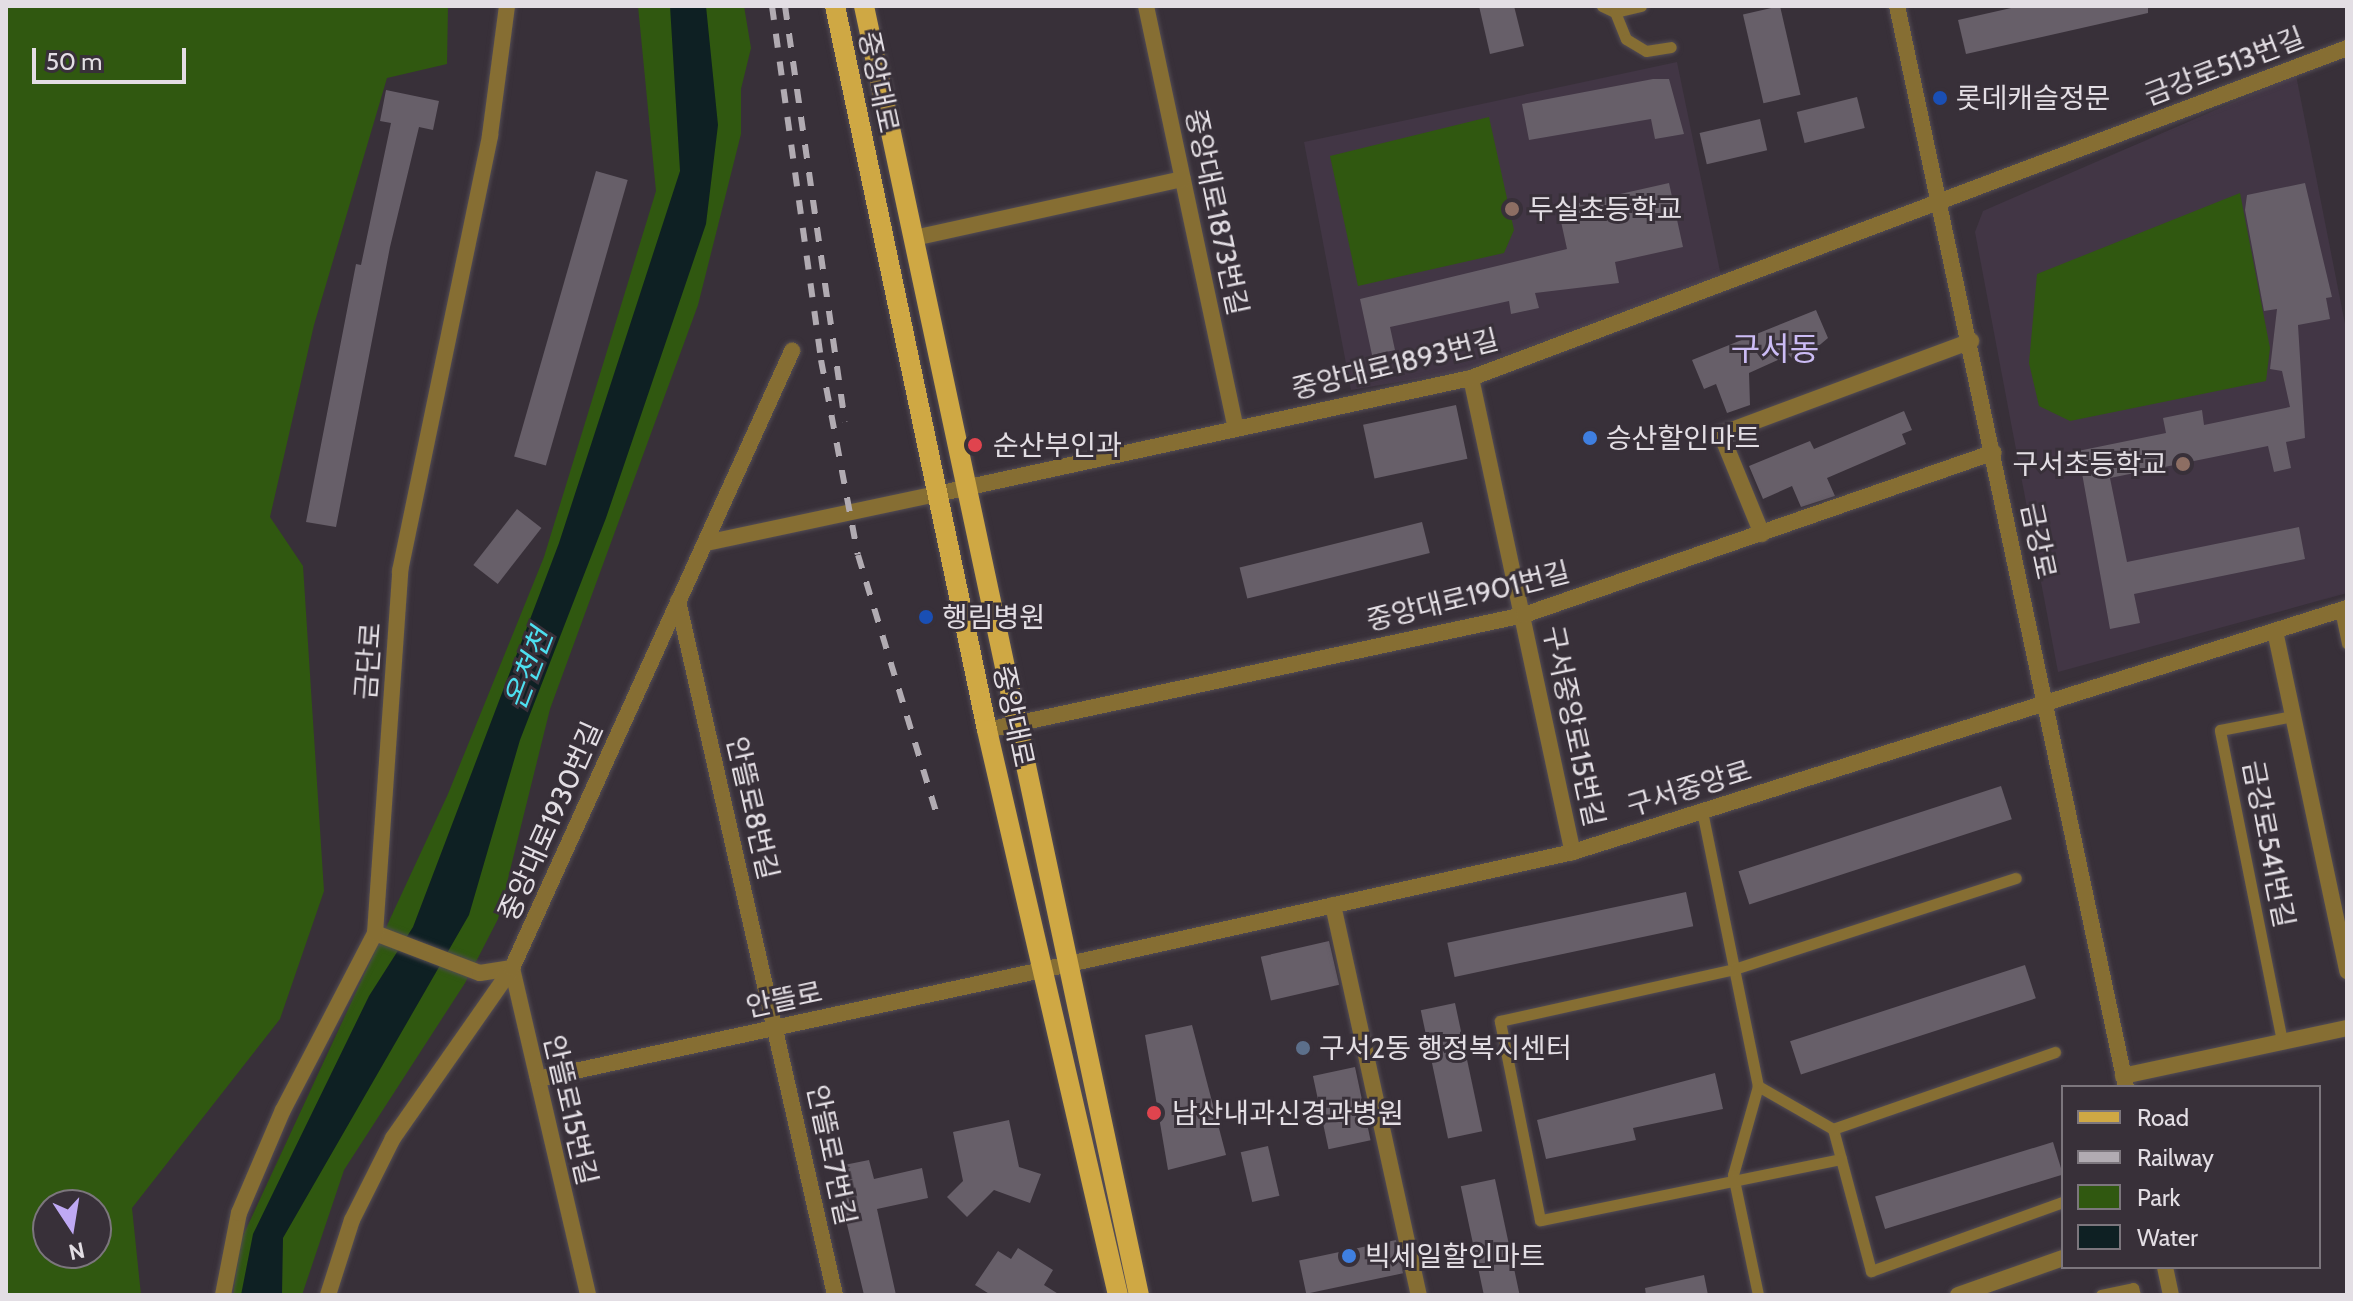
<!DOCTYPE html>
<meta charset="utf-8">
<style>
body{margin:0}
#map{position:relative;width:2353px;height:1301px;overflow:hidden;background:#383039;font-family:Cabin,"Noto Sans KR",sans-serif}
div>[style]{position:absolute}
.education>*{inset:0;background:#423645}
.green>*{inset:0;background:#305810}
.water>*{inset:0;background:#0e2023}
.building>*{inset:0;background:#675f69;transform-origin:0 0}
.roads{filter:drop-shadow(0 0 2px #534c54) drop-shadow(0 0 2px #534c54)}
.service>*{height:11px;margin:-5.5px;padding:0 5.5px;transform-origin:5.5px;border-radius:5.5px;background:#866e33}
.minor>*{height:16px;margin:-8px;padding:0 8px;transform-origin:8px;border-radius:8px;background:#866e33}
.tertiary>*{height:16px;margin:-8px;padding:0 8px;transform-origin:8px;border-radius:8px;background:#866e33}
.primary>*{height:20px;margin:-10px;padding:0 10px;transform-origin:10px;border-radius:10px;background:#cfa844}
.rail>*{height:6px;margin-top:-3px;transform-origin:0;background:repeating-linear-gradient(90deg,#b1abb2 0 14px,transparent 0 28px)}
.dots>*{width:22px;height:22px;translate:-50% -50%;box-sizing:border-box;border:4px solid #383039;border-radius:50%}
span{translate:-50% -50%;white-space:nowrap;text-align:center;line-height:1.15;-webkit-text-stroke:6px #383039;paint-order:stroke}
.street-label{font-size:28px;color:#e3dee4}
.poi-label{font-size:28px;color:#e3dee4}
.left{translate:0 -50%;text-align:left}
.right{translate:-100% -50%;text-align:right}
.water-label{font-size:30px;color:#4ddfef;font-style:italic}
.quarter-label{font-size:32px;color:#ccbcf5}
.frame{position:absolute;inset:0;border:8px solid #e3dee4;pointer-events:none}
.legend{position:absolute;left:2061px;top:1085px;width:260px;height:184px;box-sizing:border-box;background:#383039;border:2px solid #7c767d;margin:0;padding:10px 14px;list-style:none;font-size:24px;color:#e3dee4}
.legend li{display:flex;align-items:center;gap:16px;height:40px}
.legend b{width:40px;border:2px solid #7c767d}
.north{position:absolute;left:32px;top:1189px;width:80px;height:80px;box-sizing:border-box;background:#383039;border:2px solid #7c767d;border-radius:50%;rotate:168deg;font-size:22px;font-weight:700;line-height:32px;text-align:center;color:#e3dee4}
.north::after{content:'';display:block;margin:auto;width:28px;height:36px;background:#bfa9f4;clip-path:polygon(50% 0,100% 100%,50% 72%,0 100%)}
.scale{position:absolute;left:32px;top:48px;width:154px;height:36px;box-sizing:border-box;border:4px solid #e3dee4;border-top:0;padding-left:10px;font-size:24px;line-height:28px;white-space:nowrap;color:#e3dee4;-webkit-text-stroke:6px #383039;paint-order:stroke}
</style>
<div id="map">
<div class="education">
<i style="clip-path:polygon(1677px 62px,1721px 276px,1464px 371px,1351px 390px,1304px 142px)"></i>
<i style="clip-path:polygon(2296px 75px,2347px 334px,2347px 593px,2058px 672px,1975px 232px,1983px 211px)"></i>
</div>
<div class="green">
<i style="clip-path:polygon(evenodd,6px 6px,448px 6px,447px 64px,387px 78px,314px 325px,270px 517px,303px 566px,324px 891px,280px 1019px,132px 1208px,141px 1295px,6px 1295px,6px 6px,48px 1205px,96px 1205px,96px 1253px,48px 1253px,48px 1205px)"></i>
<i style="clip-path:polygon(638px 6px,744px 6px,751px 48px,741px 89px,741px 134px,698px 305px,550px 709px,498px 919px,465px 983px,344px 1170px,302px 1295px,233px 1295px,241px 1240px,448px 794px,544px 557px,656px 191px)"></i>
<i style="clip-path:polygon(1489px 117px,1514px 230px,1504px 253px,1358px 286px,1330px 156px)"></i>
<i style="clip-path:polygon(2240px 193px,2270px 348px,2266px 381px,2070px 421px,2039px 406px,2029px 363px,2037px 274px)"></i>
</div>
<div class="water">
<i style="clip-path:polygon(670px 6px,706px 6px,718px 125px,706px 224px,606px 518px,520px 740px,469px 915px,283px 1238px,282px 1295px,241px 1295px,253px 1234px,369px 996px,413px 927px,559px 543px,680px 171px)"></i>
</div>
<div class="building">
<i style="clip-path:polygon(1479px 6px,1514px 6px,1524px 46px,1490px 54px)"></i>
<i style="left:1780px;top:6px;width:91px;height:38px;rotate:77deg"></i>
<i style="clip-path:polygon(2020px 6px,2148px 6px,2148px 13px,1966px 54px,1958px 20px)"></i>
<i style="clip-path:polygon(1653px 79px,1669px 79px,1684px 134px,1655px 139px,1651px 119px,1529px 140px,1522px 104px)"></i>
<i style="clip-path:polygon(386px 90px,439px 101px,433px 130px,419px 127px,390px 247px,336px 527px,306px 522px,356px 264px,361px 265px,391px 123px,380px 121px)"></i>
<i style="left:1857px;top:97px;width:32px;height:62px;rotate:76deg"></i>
<i style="left:1760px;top:119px;width:32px;height:62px;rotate:77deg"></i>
<i style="left:596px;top:171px;width:33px;height:297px;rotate:16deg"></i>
<i style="clip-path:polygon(1669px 183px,1683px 247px,1615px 262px,1619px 283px,1535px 293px,1539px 308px,1511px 314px,1509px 301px,1390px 327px,1395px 350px,1372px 355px,1360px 299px,1567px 249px,1558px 208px)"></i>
<i style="clip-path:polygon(2305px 183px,2332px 297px,2326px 298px,2330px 319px,2298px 325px,2305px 438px,2286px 442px,2291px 468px,2274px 472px,2268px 446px,2110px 478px,2127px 562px,2299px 527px,2305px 559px,2134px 594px,2140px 623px,2110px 629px,2078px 451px,2166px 433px,2163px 418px,2202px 410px,2204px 425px,2290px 407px,2282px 371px,2270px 369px,2277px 309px,2264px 311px,2245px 210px,2247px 195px)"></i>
<i style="clip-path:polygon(1816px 310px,1828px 338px,1809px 354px,1794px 361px,1789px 355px,1749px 373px,1750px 405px,1727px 413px,1716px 384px,1704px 389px,1692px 360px)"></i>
<i style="left:1456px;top:405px;width:55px;height:95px;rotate:78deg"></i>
<i style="clip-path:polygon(1904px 411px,1912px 430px,1902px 434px,1906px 444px,1827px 478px,1835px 496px,1801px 507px,1792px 486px,1763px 499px,1749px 466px,1810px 441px,1814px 449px)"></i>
<i style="left:517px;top:509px;width:31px;height:71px;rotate:38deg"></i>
<i style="left:1422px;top:522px;width:32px;height:188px;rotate:76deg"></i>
<i style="left:2001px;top:786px;width:35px;height:276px;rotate:72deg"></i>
<i style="left:1686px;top:892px;width:35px;height:244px;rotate:78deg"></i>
<i style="left:1329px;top:941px;width:45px;height:70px;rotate:77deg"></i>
<i style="left:2025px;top:965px;width:35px;height:247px;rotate:72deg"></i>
<i style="left:1455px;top:1003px;width:131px;height:35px;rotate:78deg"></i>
<i style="clip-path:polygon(1192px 1025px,1226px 1155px,1168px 1170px,1145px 1035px)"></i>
<i style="left:1355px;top:1067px;width:75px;height:43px;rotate:78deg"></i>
<i style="clip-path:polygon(1715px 1073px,1723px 1109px,1633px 1128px,1636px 1140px,1546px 1159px,1537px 1120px)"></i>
<i style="clip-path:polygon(1009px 1120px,1019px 1167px,1041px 1174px,1030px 1203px,994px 1190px,967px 1217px,947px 1197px,963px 1181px,953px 1132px)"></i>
<i style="left:2053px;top:1142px;width:34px;height:186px;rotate:73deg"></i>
<i style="left:1268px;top:1146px;width:51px;height:28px;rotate:77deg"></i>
<i style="clip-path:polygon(869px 1160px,874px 1179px,922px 1168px,928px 1198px,877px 1209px,896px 1295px,864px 1295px,843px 1208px,848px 1207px,839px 1166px)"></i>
<i style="left:1495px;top:1179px;width:119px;height:35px;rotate:78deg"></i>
<i style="left:1396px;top:1240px;width:34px;height:99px;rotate:78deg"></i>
<i style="clip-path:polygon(1018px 1248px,1053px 1270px,1044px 1285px,1060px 1295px,991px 1295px,975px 1285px,998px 1251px,1011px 1259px)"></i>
<i style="clip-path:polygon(1704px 1275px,1708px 1295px,1646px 1295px,1645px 1288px)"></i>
</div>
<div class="roads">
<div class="service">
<i style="left:1602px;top:6px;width:14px;rotate:25deg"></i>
<i style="left:1641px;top:6px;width:27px;rotate:167deg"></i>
<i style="left:1615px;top:12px;width:29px;rotate:68deg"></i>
<i style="left:1626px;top:39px;width:23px;rotate:31deg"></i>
<i style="left:1646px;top:51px;width:25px;rotate:-9deg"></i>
<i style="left:2340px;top:610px;width:34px;rotate:78deg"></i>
<i style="left:1702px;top:811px;width:281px;rotate:78.5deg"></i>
<i style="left:1758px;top:1086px;width:92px;rotate:105.7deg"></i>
<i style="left:1733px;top:1175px;width:123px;rotate:78.2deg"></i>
<i style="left:2282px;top:1041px;width:317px;rotate:-101.3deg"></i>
<i style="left:2220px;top:730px;width:74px;rotate:-10.9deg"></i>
<i style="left:2055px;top:1052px;width:235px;rotate:160.9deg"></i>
<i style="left:1833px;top:1129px;width:147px;rotate:75deg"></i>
<i style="left:1871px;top:1271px;width:204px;rotate:-19.8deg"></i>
<i style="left:1758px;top:1086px;width:86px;rotate:29.8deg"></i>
<i style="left:1841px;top:1159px;width:307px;rotate:168.5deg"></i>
<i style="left:1540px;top:1220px;width:203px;rotate:-101.4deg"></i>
<i style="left:1500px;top:1021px;width:240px;rotate:-12.5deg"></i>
<i style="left:1734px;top:969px;width:296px;rotate:-17.9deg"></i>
<i style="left:2101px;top:1295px;width:33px;rotate:-12deg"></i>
<i style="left:2133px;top:1288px;width:7px;rotate:74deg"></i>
</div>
<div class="minor">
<i style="left:1146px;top:6px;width:432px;rotate:78deg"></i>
<i style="left:914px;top:238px;width:275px;rotate:-12.4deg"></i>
<i style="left:1471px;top:378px;width:485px;rotate:77.9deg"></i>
<i style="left:1762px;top:534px;width:108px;rotate:-112.3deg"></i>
<i style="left:1721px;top:434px;width:267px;rotate:-20.4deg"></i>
<i style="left:706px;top:543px;width:236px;rotate:-12deg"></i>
<i style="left:678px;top:601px;width:712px;rotate:77.25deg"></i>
<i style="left:2275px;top:631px;width:348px;rotate:78deg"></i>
<i style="left:987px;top:730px;width:549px;rotate:-12.09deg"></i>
<i style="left:1524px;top:615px;width:497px;rotate:-19.1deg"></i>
<i style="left:1333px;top:905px;width:399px;rotate:77.6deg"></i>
<i style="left:375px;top:933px;width:112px;rotate:20.9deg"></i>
<i style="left:480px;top:973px;width:32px;rotate:-9deg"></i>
<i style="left:512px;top:968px;width:336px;rotate:76.9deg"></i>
<i style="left:2123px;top:1076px;width:229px;rotate:-12.1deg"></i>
<i style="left:538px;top:1079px;width:516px;rotate:-12.2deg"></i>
<i style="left:328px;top:1295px;width:79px;rotate:-72.3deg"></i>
<i style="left:352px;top:1220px;width:92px;rotate:-63.4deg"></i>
<i style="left:393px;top:1138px;width:208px;rotate:-55deg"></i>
<i style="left:512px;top:968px;width:678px;rotate:-65.59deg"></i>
<i style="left:1958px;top:1295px;width:111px;rotate:-19.4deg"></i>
</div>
<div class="tertiary">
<i style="left:1897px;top:6px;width:1105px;rotate:78.04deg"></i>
<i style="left:937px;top:494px;width:546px;rotate:-12.26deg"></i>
<i style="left:1471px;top:378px;width:936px;rotate:-20.64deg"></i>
<i style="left:1042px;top:970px;width:544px;rotate:-12.53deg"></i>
<i style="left:1573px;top:852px;width:812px;rotate:-17.5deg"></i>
<i style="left:2165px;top:1267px;width:29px;rotate:78deg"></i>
<i style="left:223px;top:1295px;width:84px;rotate:-79deg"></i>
<i style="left:239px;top:1213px;width:112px;rotate:-66.9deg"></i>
<i style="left:283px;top:1110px;width:199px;rotate:-62.5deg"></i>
<i style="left:375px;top:933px;width:363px;rotate:-86deg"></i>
<i style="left:400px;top:571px;width:445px;rotate:-78.3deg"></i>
<i style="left:490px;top:135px;width:130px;rotate:-82.5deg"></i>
</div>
<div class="primary">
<i style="left:835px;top:6px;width:740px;rotate:78.14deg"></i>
<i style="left:987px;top:730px;width:580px;rotate:76.95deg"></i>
<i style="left:864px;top:6px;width:1318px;rotate:77.96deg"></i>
</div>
</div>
<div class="rail">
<i style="left:772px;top:6px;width:357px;rotate:82.1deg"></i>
<i style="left:821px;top:360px;width:198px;rotate:79.3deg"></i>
<i style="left:858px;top:555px;width:276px;rotate:73.1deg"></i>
<i style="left:785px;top:6px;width:420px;rotate:81.8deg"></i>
</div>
<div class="dots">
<i style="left:1940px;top:98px;background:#1a4fb4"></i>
<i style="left:1512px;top:209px;background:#8d6e63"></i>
<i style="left:1590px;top:438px;background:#3f7fe0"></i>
<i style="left:975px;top:445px;background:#e0444e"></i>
<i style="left:2183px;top:464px;background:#8d6e63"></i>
<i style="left:926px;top:617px;background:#1a4fb4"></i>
<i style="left:1303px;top:1048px;background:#5c6f8a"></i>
<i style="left:1154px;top:1113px;background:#e0444e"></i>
<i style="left:1349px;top:1256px;background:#3f7fe0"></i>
</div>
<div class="street-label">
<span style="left:2224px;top:66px;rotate:-21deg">금강로513번길</span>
<span style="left:879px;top:82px;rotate:78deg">중앙대로</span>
<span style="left:1217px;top:212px;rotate:78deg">중앙대로1873번길</span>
<span style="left:1395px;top:364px;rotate:-14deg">중앙대로1893번길</span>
<span style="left:2039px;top:541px;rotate:78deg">금강로</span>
<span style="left:1468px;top:596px;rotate:-14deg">중앙대로1901번길</span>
<span style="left:368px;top:661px;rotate:-86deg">금단로</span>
<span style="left:1014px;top:716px;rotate:78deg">중앙대로</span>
<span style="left:1574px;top:726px;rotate:78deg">구서중앙로15번길</span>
<span style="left:1689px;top:788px;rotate:-17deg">구서중앙로</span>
<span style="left:753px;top:808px;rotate:77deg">안뜰로8번길</span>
<span style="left:550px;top:821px;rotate:-66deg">중앙대로1930번길</span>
<span style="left:2269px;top:844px;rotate:79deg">금강로541번길</span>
<span style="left:784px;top:999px;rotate:-12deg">안뜰로</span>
<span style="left:571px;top:1110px;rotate:77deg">안뜰로15번길</span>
<span style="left:832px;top:1155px;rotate:78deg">안뜰로7번길</span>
</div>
<div class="poi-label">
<span class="left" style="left:1956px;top:98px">롯데캐슬정문</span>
<span class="left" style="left:1528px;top:209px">두실초등학교</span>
<span class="left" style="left:1606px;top:438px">승산할인마트</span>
<span class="left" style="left:993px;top:445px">순산부인과</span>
<span class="right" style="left:2167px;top:464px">구서초등학교</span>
<span class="left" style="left:942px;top:617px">행림병원</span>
<span class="left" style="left:1319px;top:1048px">구서2동 행정복지센터</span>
<span class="left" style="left:1172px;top:1113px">남산내과신경과병원</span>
<span class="left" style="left:1365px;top:1256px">빅세일할인마트</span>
</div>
<div class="water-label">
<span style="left:529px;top:669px;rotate:-69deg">온천천</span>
</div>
<div class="quarter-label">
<span style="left:1775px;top:349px">구서동</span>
</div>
<div class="frame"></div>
<ul class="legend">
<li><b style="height:10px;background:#cfa844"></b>Road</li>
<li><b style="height:10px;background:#b1abb2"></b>Railway</li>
<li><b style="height:22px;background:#305810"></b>Park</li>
<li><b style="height:22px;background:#0e2023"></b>Water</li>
</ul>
<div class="north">N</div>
<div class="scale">50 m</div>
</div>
